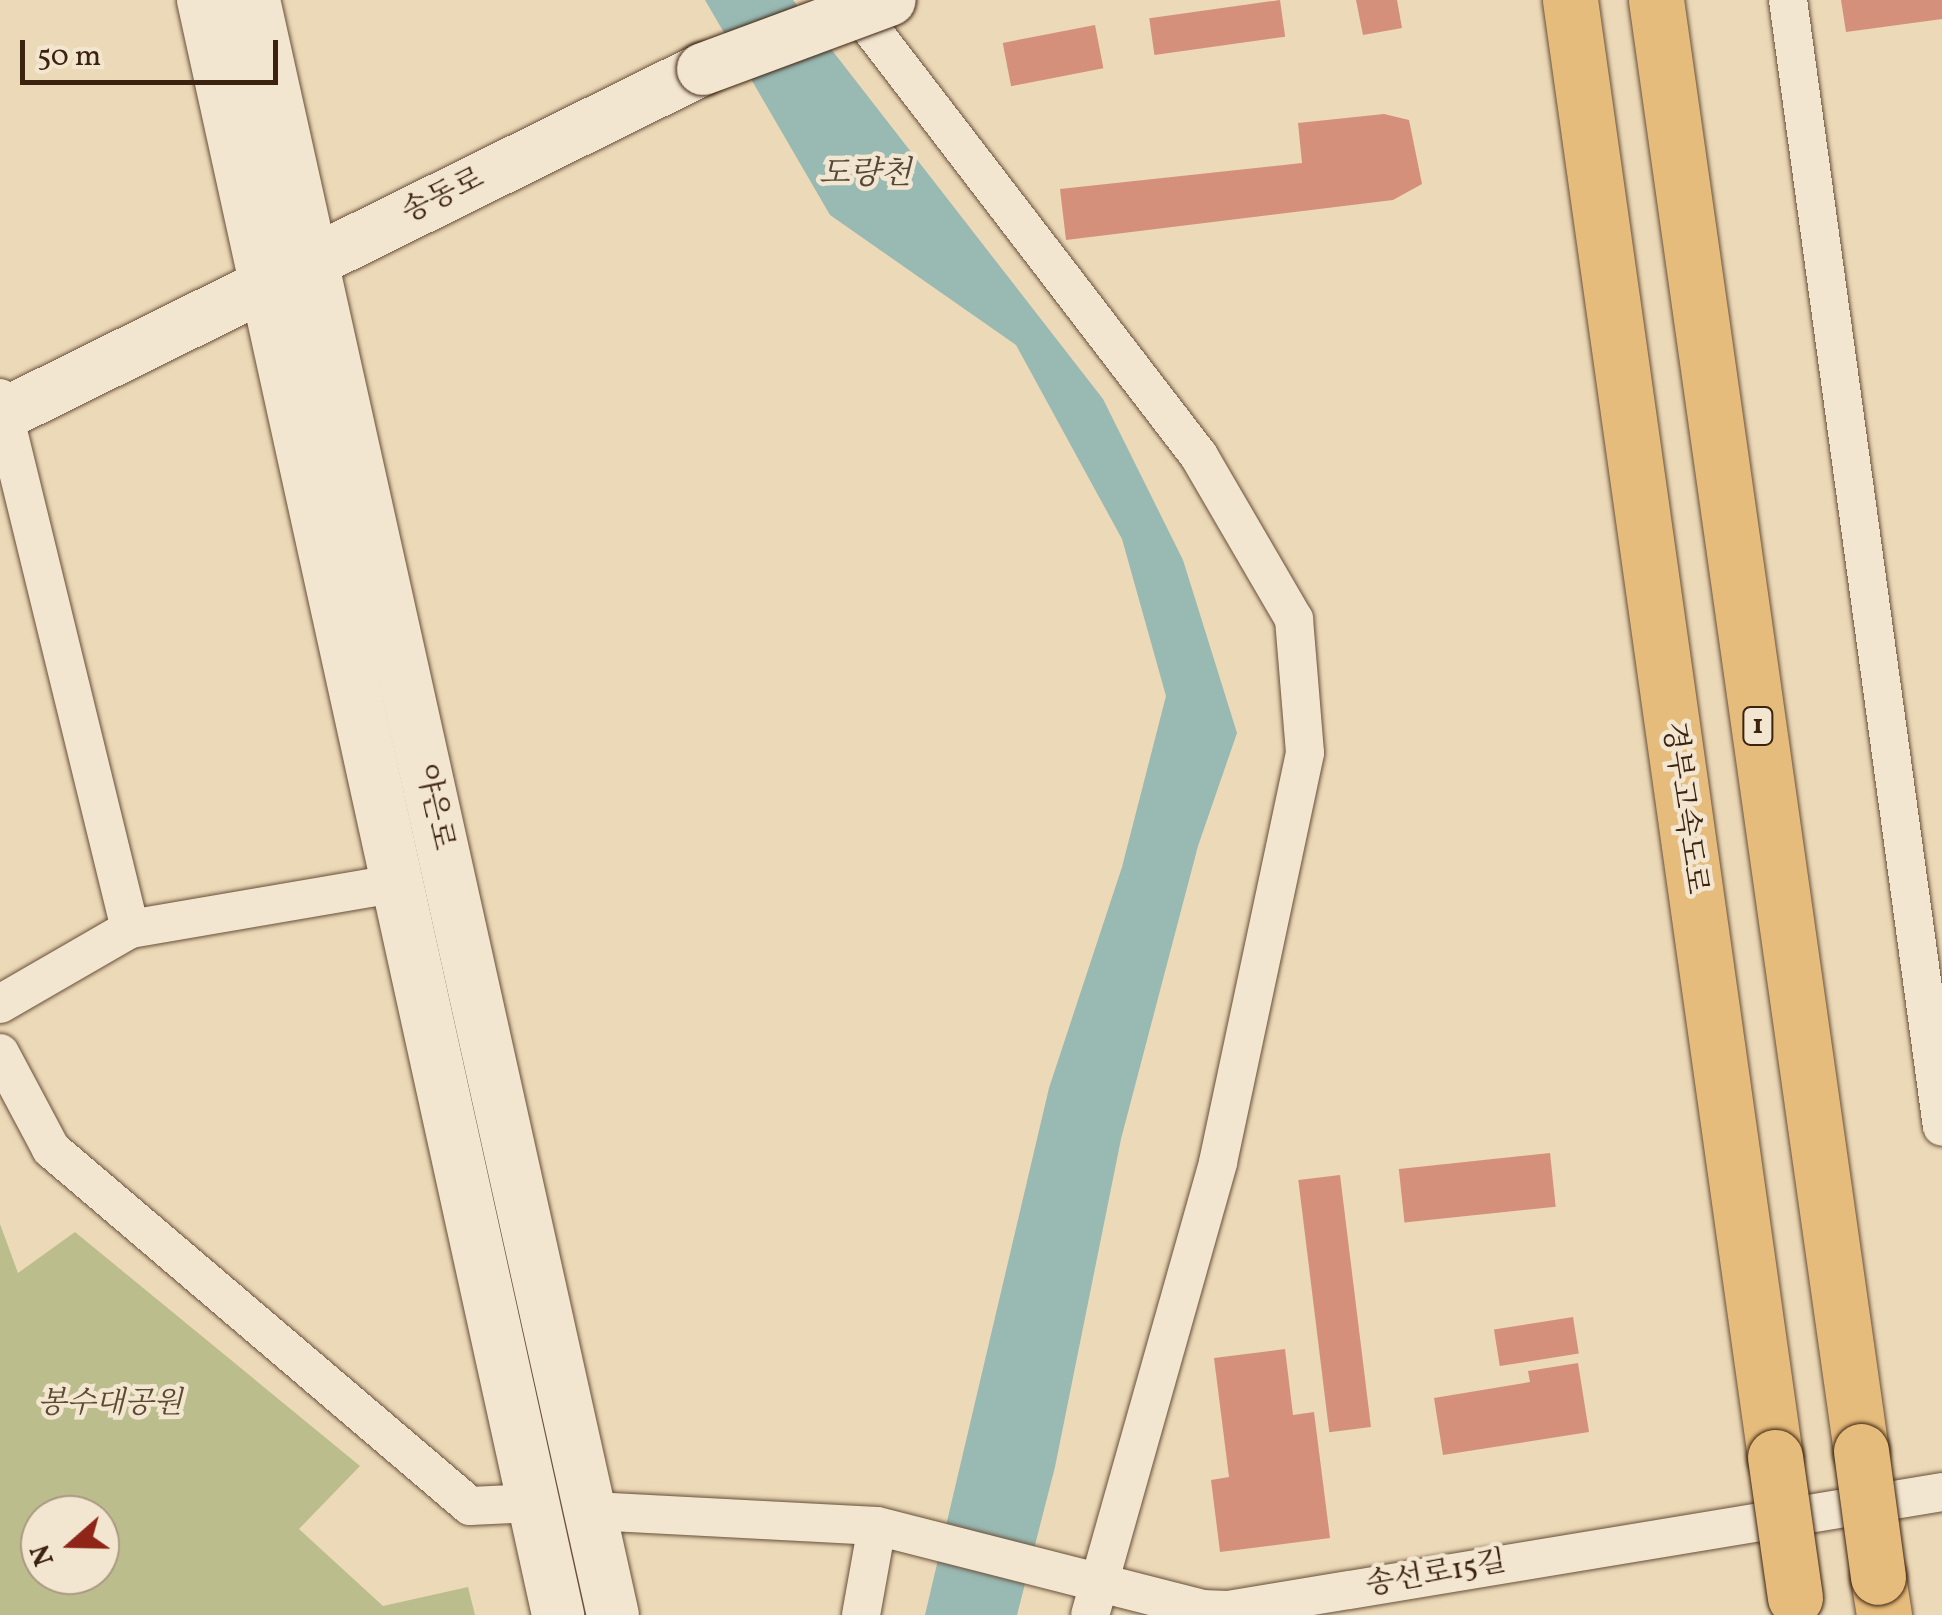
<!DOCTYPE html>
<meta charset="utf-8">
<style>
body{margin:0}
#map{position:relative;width:1942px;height:1615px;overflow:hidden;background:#ecd9b7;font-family:Vollkorn,"Noto Serif KR",serif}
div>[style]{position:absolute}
.green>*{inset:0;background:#bbbe8c}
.water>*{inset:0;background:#99b9b3}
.building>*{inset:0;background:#d4907b;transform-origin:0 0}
.roads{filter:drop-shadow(0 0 2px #68503a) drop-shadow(0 0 2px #68503a)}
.street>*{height:38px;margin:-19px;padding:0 19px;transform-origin:19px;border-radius:19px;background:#f3e6d0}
.secondary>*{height:52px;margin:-26px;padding:0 26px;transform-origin:26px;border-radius:26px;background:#f3e6d0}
.highway>*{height:55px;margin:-27.5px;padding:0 27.5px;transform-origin:27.5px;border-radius:27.5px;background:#e6bc7c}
.bridges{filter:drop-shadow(0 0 2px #3c2310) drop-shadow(0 0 2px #3c2310)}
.secondary-bridge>*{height:52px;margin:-26px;padding:0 26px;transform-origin:26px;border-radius:26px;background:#f3e6d0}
.highway-bridge>*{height:55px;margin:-27.5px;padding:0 27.5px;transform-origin:27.5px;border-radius:27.5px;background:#e6bc7c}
span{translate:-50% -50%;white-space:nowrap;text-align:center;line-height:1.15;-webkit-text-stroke:9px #f3e6d0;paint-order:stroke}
.shield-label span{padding:2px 8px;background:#f3e6d0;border:2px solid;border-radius:8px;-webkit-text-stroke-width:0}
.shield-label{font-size:28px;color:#3c2310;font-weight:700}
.street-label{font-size:30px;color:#3c2310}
.park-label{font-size:30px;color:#5c4a2f;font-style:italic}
.water-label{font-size:32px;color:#534839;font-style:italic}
.north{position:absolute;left:20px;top:1495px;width:100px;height:100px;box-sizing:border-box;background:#f3e6d0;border:2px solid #aa9883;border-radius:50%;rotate:250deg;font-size:28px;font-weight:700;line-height:40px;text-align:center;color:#3c2310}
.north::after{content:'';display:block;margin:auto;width:35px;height:45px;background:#8f2418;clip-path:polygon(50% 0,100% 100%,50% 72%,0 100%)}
.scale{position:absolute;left:20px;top:40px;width:258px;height:45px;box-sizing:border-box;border:5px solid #3c2310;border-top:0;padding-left:12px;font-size:30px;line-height:35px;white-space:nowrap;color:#3c2310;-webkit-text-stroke:8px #f3e6d0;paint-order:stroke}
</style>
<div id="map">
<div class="green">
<i style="clip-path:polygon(evenodd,0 1224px,18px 1273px,75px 1232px,360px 1466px,299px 1529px,383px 1606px,468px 1587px,475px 1615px,0 1615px,0 1224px,100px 1515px,100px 1575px,40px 1575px,40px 1515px,100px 1515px)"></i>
</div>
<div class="water">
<i style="clip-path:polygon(705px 0,793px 0,1103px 399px,1183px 560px,1237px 733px,1198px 846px,1121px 1139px,1055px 1467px,1017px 1615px,925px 1615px,1049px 1088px,1122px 867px,1166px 696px,1122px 539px,1016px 345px,830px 215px)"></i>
</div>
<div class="building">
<i style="left:1280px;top:0;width:37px;height:132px;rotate:82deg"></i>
<i style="clip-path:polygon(1356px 0,1397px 0,1402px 28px,1363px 35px)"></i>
<i style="clip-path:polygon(1841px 0,1942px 0,1942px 19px,1846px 32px)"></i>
<i style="left:1095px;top:25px;width:44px;height:94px;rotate:79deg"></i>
<i style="clip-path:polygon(1384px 114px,1409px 120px,1422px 184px,1393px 200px,1066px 240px,1060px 189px,1302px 163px,1298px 123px)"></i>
<i style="left:1550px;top:1153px;width:54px;height:152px;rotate:84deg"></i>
<i style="left:1340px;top:1175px;width:254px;height:42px;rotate:83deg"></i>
<i style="left:1573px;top:1317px;width:37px;height:80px;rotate:81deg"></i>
<i style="clip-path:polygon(1285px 1349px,1293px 1415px,1314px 1412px,1330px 1538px,1220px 1552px,1211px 1480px,1229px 1477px,1214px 1358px)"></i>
<i style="clip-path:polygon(1578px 1363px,1589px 1432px,1443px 1455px,1434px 1398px,1530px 1382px,1528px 1371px)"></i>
</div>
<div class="roads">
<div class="street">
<i style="left:849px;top:0;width:575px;rotate:52.49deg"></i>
<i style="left:1199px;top:456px;width:189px;rotate:59.8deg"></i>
<i style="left:1294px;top:619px;width:134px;rotate:85.3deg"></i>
<i style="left:1305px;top:753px;width:419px;rotate:102deg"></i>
<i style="left:1218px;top:1163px;width:470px;rotate:105.8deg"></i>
<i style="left:1788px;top:0;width:1137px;rotate:82.22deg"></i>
<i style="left:0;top:398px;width:547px;rotate:76.24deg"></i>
<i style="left:0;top:1004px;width:150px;rotate:-30deg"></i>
<i style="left:130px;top:929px;width:273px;rotate:-9.7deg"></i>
<i style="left:0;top:1053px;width:109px;rotate:62deg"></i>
<i style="left:51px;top:1149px;width:550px;rotate:40.43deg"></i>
<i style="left:470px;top:1506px;width:64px;rotate:-2.7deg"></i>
<i style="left:592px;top:1511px;width:285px;rotate:3deg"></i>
<i style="left:877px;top:1526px;width:335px;rotate:14.3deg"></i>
<i style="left:1202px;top:1609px;width:26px;rotate:2deg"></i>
<i style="left:1228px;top:1610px;width:724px;rotate:-9.38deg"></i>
<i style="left:861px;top:1615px;width:90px;rotate:-79.8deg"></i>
</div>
<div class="secondary">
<i style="left:203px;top:0;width:1654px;rotate:77.6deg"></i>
<i style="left:254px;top:0;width:1654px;rotate:77.47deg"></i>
<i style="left:0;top:416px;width:784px;rotate:-26.27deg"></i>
</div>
<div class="highway">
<i style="left:1570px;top:0;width:1471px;rotate:81.99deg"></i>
<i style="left:1656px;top:0;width:1465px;rotate:81.96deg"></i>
<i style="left:1878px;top:1577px;width:38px;rotate:81deg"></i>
</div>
</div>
<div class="bridges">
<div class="secondary-bridge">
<i style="left:703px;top:69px;width:199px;rotate:-20.3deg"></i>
</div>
<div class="highway-bridge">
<i style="left:1861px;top:1451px;width:127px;rotate:82.3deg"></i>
<i style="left:1775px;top:1457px;width:142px;rotate:81.9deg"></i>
</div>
</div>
<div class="shield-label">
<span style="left:1758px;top:726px">1</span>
</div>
<div class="street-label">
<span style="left:443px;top:196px;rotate:-26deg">송동로</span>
<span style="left:434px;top:807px;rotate:78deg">야은로</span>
<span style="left:1684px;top:808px;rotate:82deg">경부고속도로</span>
<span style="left:1436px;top:1574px;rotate:-10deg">송선로15길</span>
</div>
<div class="park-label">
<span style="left:110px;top:1404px">봉수대공원</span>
</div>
<div class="water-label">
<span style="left:865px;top:175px">도량천</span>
</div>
<div class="north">N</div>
<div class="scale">50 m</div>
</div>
